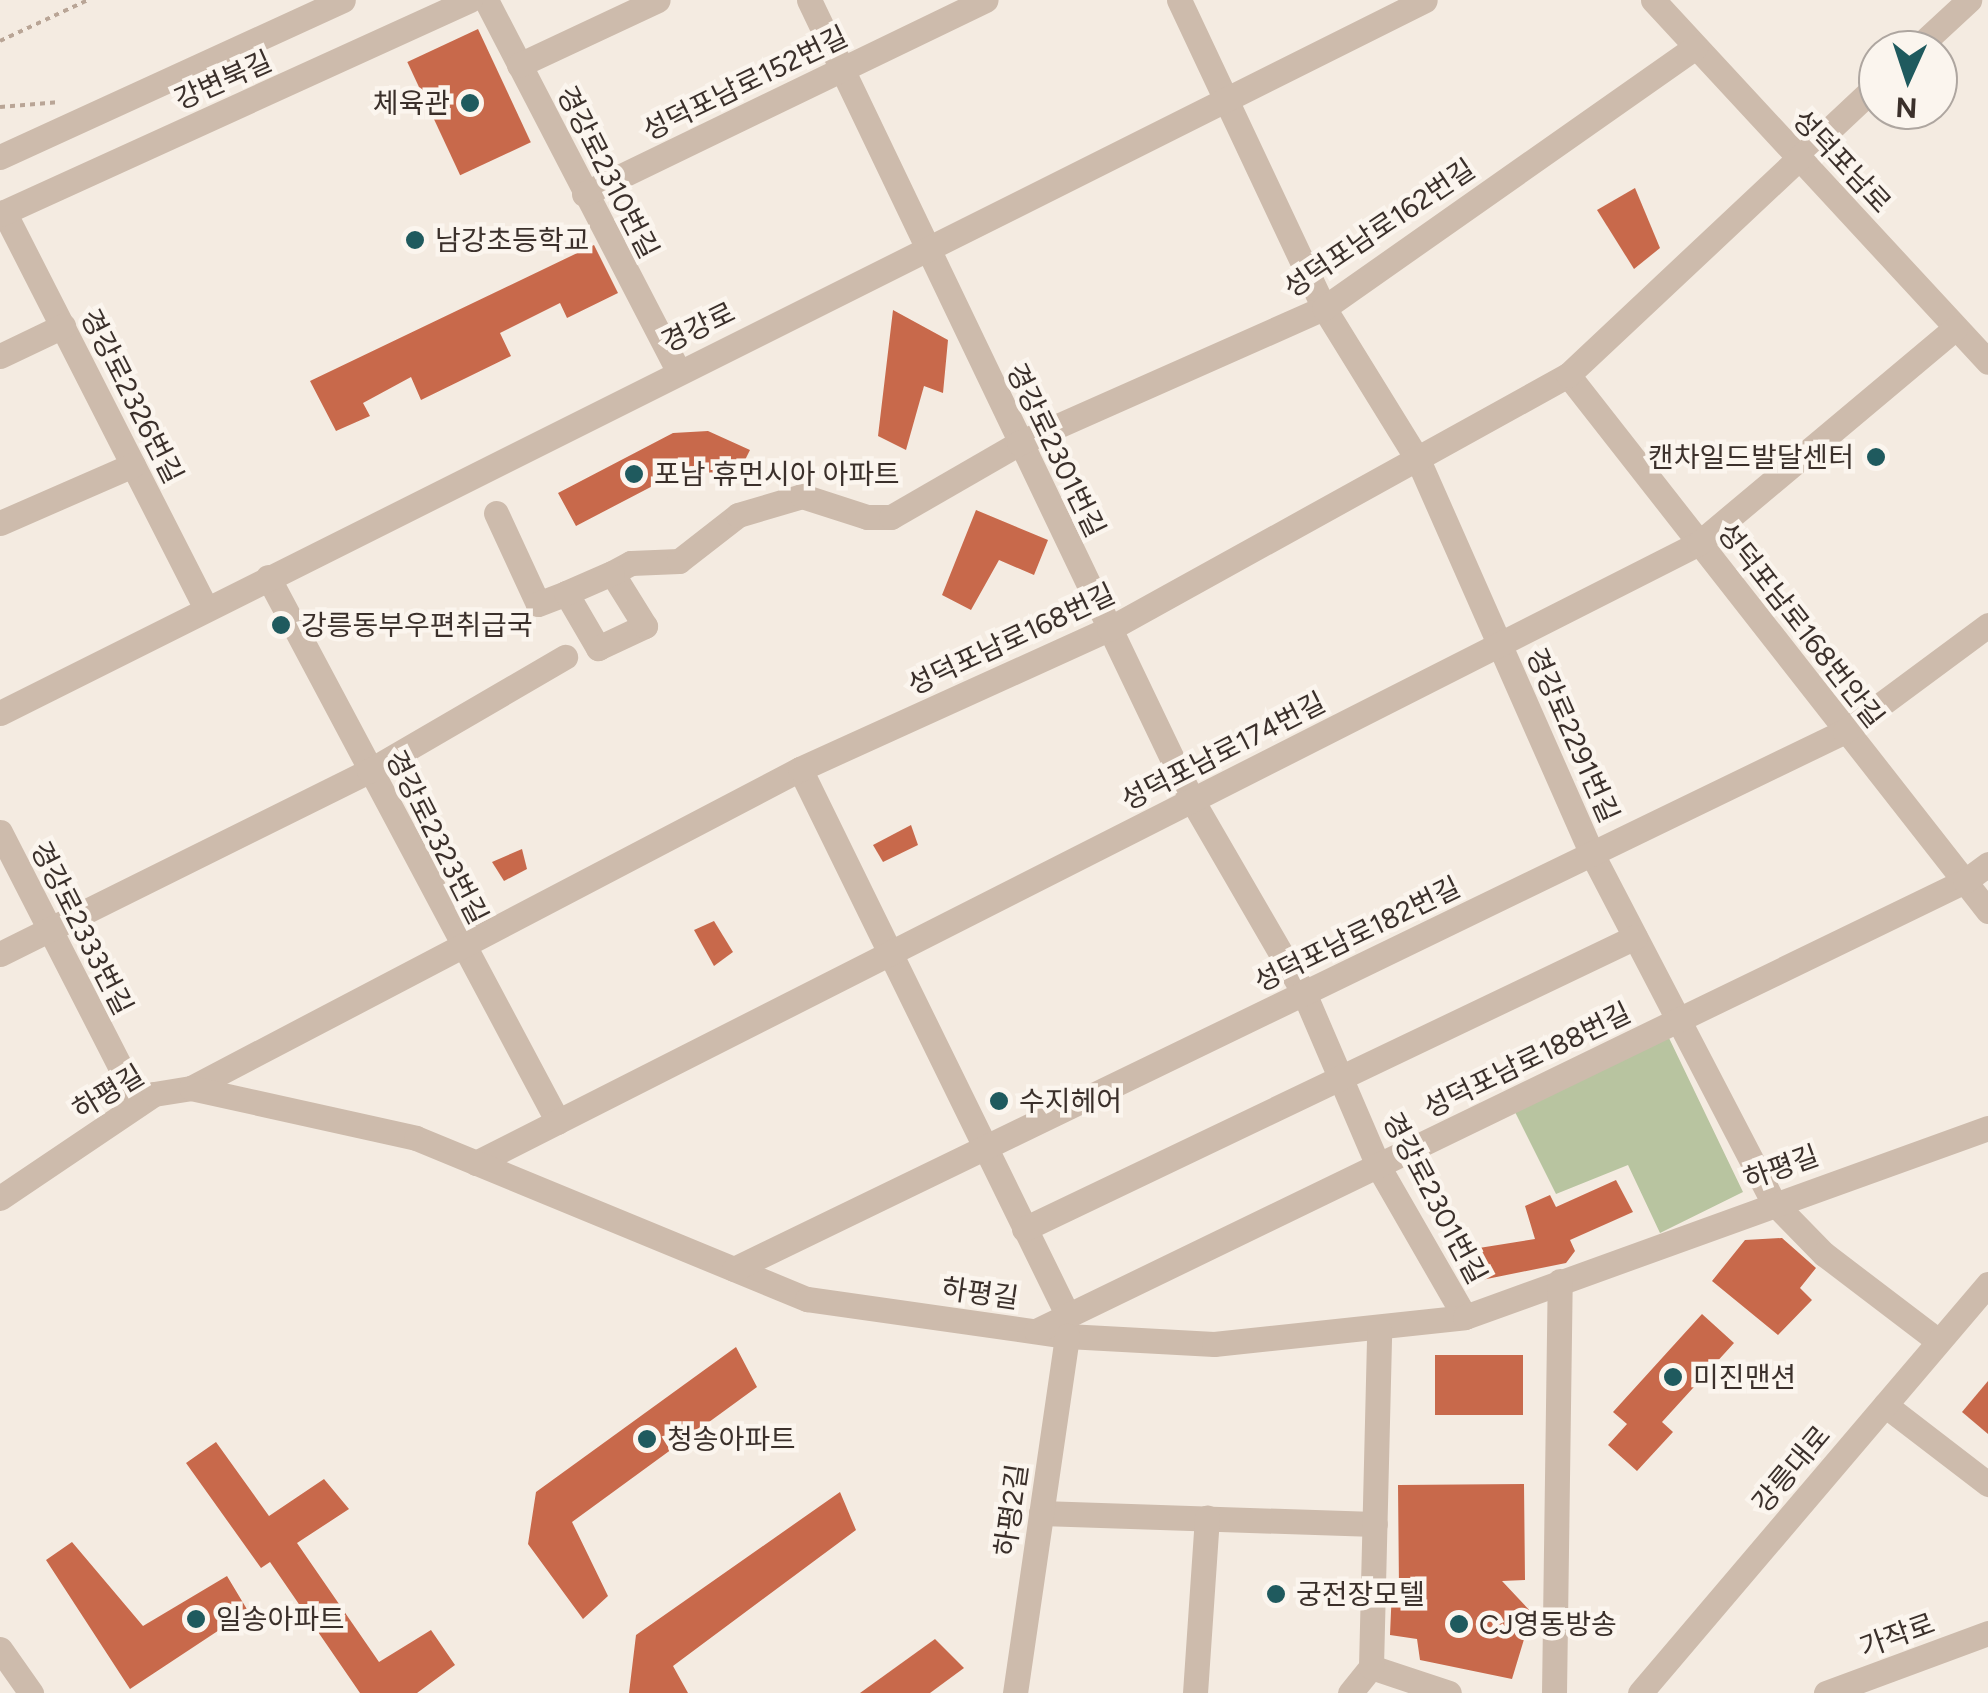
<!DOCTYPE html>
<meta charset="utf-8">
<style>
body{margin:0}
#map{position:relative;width:1988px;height:1693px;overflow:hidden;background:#f4ebe1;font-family:Figtree,"Noto Sans KR",sans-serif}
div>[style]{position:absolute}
.green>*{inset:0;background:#b8c4a0}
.building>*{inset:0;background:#c8694b;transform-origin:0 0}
.path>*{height:4px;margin-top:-2px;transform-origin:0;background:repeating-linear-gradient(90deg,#b9a596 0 5px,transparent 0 10px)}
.minor>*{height:25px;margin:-12.5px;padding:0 12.5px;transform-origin:12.5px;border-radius:12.5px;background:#cdbbac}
.dots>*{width:28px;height:28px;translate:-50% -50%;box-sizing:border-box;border:5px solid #fbf5ee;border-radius:50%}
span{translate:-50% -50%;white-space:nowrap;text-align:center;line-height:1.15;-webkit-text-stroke:9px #fbf5ee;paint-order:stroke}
.street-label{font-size:28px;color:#3b302b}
.poi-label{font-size:28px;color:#3b302b}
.right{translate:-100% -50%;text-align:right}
.left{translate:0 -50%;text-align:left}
.north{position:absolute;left:1858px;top:30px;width:100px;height:100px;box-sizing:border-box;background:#fbf5ee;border:2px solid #aea6a0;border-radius:50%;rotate:183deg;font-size:28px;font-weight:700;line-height:40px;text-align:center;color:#3b302b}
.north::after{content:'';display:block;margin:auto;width:35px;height:45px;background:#1f5a5e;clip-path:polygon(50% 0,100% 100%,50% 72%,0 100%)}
</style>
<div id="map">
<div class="green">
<i style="clip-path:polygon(1669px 1038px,1743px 1192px,1660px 1233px,1628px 1165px,1556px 1194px,1515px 1112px)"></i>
</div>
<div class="building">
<i style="left:478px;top:29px;width:125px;height:78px;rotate:65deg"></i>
<i style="clip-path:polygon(1635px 188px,1660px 248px,1634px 269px,1597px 210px)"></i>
<i style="clip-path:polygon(594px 245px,618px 293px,567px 318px,560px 303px,500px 333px,511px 356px,421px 400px,411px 377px,363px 403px,370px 416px,336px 431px,310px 381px)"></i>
<i style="clip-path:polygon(893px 310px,948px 340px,943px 393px,924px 386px,906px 450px,878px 436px)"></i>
<i style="clip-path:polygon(708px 431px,750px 450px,734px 482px,691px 466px,576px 526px,558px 493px,673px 433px)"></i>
<i style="clip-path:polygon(976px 510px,1048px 540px,1034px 575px,999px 560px,971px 610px,942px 595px)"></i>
<i style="clip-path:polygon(911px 825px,918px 845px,883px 862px,873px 845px)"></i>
<i style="clip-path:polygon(522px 849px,527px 869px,504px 881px,492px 862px)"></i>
<i style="clip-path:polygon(714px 921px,733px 952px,714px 966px,694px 930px)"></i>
<i style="clip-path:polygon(1616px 1180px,1633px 1212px,1570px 1240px,1575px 1251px,1566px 1263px,1472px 1282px,1462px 1278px,1445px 1249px,1469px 1237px,1479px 1248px,1535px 1239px,1525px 1206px,1550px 1195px,1556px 1207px)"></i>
<i style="clip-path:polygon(1782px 1238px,1816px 1268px,1800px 1288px,1812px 1300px,1778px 1335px,1712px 1281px,1745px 1240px)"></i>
<i style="clip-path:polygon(1702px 1314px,1734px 1343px,1662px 1422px,1673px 1432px,1637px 1471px,1608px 1445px,1627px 1424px,1613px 1412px)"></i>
<i style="clip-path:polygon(736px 1347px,757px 1387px,572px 1522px,608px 1596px,583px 1619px,528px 1544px,536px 1492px)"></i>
<i style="left:1435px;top:1355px;width:88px;height:60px"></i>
<i style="clip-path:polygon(1988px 1381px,1988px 1434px,1962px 1412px)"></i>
<i style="clip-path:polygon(216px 1442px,269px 1516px,324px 1479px,349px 1509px,297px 1543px,379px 1662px,431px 1630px,455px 1665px,417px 1693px,360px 1693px,270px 1562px,261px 1568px,186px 1463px)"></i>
<i style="clip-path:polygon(1524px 1484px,1525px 1580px,1502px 1581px,1532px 1613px,1512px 1679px,1420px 1660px,1417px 1639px,1390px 1635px,1392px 1588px,1399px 1589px,1398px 1485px)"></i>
<i style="clip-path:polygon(840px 1492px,856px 1530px,673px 1666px,688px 1693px,629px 1693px,636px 1635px)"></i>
<i style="clip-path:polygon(72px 1542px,143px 1626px,227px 1576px,248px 1611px,130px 1689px,46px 1560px)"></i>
<i style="clip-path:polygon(935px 1639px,964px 1668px,930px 1693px,860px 1693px)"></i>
</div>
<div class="path">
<i style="left:0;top:41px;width:97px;rotate:-25deg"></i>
<i style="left:0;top:107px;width:60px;rotate:-4.8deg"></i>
</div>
<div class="minor">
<i style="left:486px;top:0;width:417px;rotate:62.6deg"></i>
<i style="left:809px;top:0;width:887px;rotate:64.42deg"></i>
<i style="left:1192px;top:800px;width:223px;rotate:59.9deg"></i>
<i style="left:1304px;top:993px;width:188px;rotate:66.8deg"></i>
<i style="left:1378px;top:1166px;width:174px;rotate:60.1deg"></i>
<i style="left:1179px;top:0;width:340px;rotate:64.8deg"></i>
<i style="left:1324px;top:308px;width:181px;rotate:58.3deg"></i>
<i style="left:1419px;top:462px;width:428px;rotate:66.2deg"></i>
<i style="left:1592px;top:854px;width:392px;rotate:62.5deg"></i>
<i style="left:1773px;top:1202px;width:73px;rotate:45.6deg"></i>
<i style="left:1824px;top:1254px;width:142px;rotate:37.3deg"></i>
<i style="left:1653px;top:0;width:493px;rotate:47.2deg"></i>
<i style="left:1915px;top:50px;width:74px;rotate:-42.8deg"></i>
<i style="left:519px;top:65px;width:153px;rotate:-25.1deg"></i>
<i style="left:0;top:157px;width:377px;rotate:-24.6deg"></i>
<i style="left:584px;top:194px;width:446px;rotate:-25.8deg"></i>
<i style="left:4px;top:212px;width:445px;rotate:63deg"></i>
<i style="left:0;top:214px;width:516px;rotate:-24.48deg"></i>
<i style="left:0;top:356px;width:70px;rotate:-25.5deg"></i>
<i style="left:1568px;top:375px;width:681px;rotate:51.92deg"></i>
<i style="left:496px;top:513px;width:100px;rotate:65.2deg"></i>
<i style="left:538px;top:604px;width:30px;rotate:-21deg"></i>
<i style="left:566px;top:593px;width:64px;rotate:59.8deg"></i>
<i style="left:598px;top:648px;width:52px;rotate:-25.1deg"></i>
<i style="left:645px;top:626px;width:62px;rotate:-121.9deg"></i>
<i style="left:612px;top:573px;width:21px;rotate:-28deg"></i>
<i style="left:631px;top:563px;width:48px;rotate:-2.4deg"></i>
<i style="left:679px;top:561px;width:75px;rotate:-37.9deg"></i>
<i style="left:738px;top:515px;width:67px;rotate:-16.5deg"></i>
<i style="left:802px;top:496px;width:68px;rotate:17.9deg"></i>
<i style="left:867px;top:517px;width:24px"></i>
<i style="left:891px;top:517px;width:148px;rotate:-30deg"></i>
<i style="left:1019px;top:443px;width:334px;rotate:-23.9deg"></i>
<i style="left:1324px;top:308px;width:454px;rotate:-35.1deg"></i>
<i style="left:0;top:523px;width:145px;rotate:-23.6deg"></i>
<i style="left:268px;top:577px;width:617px;rotate:61.98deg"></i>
<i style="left:566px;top:593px;width:50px;rotate:-23.5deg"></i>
<i style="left:0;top:713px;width:1593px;rotate:-26.58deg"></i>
<i style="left:800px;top:769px;width:609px;rotate:63.9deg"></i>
<i style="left:0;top:832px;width:305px;rotate:62.9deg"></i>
<i style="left:0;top:954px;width:412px;rotate:-26.4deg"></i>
<i style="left:369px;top:771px;width:227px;rotate:-30.2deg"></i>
<i style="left:191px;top:1088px;width:687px;rotate:-27.65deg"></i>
<i style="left:800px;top:769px;width:339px;rotate:-24.4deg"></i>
<i style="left:1109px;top:629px;width:525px;rotate:-28.96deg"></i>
<i style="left:1568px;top:375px;width:425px;rotate:-43.2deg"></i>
<i style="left:476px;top:1163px;width:1371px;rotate:-26.88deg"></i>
<i style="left:1699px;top:543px;width:334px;rotate:-40deg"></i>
<i style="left:0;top:1198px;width:186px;rotate:-34deg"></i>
<i style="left:154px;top:1094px;width:37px;rotate:-9deg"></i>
<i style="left:191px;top:1088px;width:230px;rotate:12.5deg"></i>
<i style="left:416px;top:1138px;width:423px;rotate:22.4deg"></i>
<i style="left:807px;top:1299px;width:263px;rotate:8.1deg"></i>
<i style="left:1067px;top:1336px;width:147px;rotate:3.1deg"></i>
<i style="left:1214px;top:1344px;width:252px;rotate:-6.1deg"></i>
<i style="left:1465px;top:1317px;width:556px;rotate:-19.87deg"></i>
<i style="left:1024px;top:1229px;width:677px;rotate:-25.54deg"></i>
<i style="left:734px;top:1269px;width:1234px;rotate:-25.84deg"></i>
<i style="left:1845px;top:731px;width:178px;rotate:-36.5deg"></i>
<i style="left:1036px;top:1331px;width:1032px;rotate:-25.85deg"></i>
<i style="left:1965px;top:881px;width:29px;rotate:-36deg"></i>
<i style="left:1885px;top:1405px;width:130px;rotate:37.5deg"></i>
<i style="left:1041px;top:1513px;width:334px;rotate:1.9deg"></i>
<i style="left:0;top:1649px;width:54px;rotate:54.8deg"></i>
<i style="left:1371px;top:1667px;width:82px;rotate:18.4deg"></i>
<i style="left:1015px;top:1693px;width:361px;rotate:-81.7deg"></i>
<i style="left:1195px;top:1693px;width:176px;rotate:-86.1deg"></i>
<i style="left:1350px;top:1693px;width:33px;rotate:-51deg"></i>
<i style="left:1371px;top:1667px;width:337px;rotate:-88.6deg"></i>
<i style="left:1554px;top:1693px;width:412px;rotate:-89.2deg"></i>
<i style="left:1640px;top:1693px;width:537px;rotate:-49.61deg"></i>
<i style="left:1826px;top:1693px;width:173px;rotate:-20.3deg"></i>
</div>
<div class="dots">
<i style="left:470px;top:103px;background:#1f5a5e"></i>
<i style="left:415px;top:240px;background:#1f5a5e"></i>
<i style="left:1876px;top:457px;background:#1f5a5e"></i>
<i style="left:634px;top:474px;background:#1f5a5e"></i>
<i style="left:281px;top:625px;background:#1f5a5e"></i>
<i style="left:999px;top:1101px;background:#1f5a5e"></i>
<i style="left:1673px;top:1377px;background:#1f5a5e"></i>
<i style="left:647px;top:1439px;background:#1f5a5e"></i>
<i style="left:1276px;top:1594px;background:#1f5a5e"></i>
<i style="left:196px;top:1619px;background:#1f5a5e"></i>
<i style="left:1459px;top:1624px;background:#1f5a5e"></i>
</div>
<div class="street-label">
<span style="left:223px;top:80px;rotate:-24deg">강변북길</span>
<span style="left:745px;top:83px;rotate:-26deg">성덕포남로152번길</span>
<span style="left:1842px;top:161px;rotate:47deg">성덕포남로</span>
<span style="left:608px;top:172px;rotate:63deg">경강로2310번길</span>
<span style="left:1379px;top:228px;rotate:-34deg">성덕포남로162번길</span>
<span style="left:698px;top:327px;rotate:-26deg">경강로</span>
<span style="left:132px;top:396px;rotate:63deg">경강로2326번길</span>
<span style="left:1056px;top:450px;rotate:64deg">경강로2301번길</span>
<span style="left:1801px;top:625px;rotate:52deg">성덕포남로168번안길</span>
<span style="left:1011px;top:639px;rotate:-25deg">성덕포남로168번길</span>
<span style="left:1573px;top:735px;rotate:66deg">경강로2291번길</span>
<span style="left:1223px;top:751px;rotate:-27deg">성덕포남로174번길</span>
<span style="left:437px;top:837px;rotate:63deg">경강로2323번길</span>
<span style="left:82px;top:928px;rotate:63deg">경강로2333번길</span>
<span style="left:1357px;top:934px;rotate:-26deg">성덕포남로182번길</span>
<span style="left:1527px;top:1060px;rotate:-26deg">성덕포남로188번길</span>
<span style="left:108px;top:1092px;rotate:-31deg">하평길</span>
<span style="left:1781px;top:1167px;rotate:-20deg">하평길</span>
<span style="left:1435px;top:1198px;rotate:62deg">경강로2301번길</span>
<span style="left:980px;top:1293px;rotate:8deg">하평길</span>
<span style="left:1791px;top:1469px;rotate:-50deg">강릉대로</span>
<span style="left:1011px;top:1510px;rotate:-82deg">하평2길</span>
<span style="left:1897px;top:1635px;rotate:-20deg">가작로</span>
</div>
<div class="poi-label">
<span class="right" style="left:450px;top:103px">체육관</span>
<span class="left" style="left:435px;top:240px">남강초등학교</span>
<span class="right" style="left:1854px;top:457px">캔차일드발달센터</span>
<span class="left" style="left:654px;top:474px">포남 휴먼시아 아파트</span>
<span class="left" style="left:301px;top:625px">강릉동부우편취급국</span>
<span class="left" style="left:1019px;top:1101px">수지헤어</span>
<span class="left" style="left:1693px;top:1377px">미진맨션</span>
<span class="left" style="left:667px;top:1439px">청송아파트</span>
<span class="left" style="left:1296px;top:1594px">궁전장모텔</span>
<span class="left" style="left:216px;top:1619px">일송아파트</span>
<span class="left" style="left:1479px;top:1624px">CJ영동방송</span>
</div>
<div class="north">N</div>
</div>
